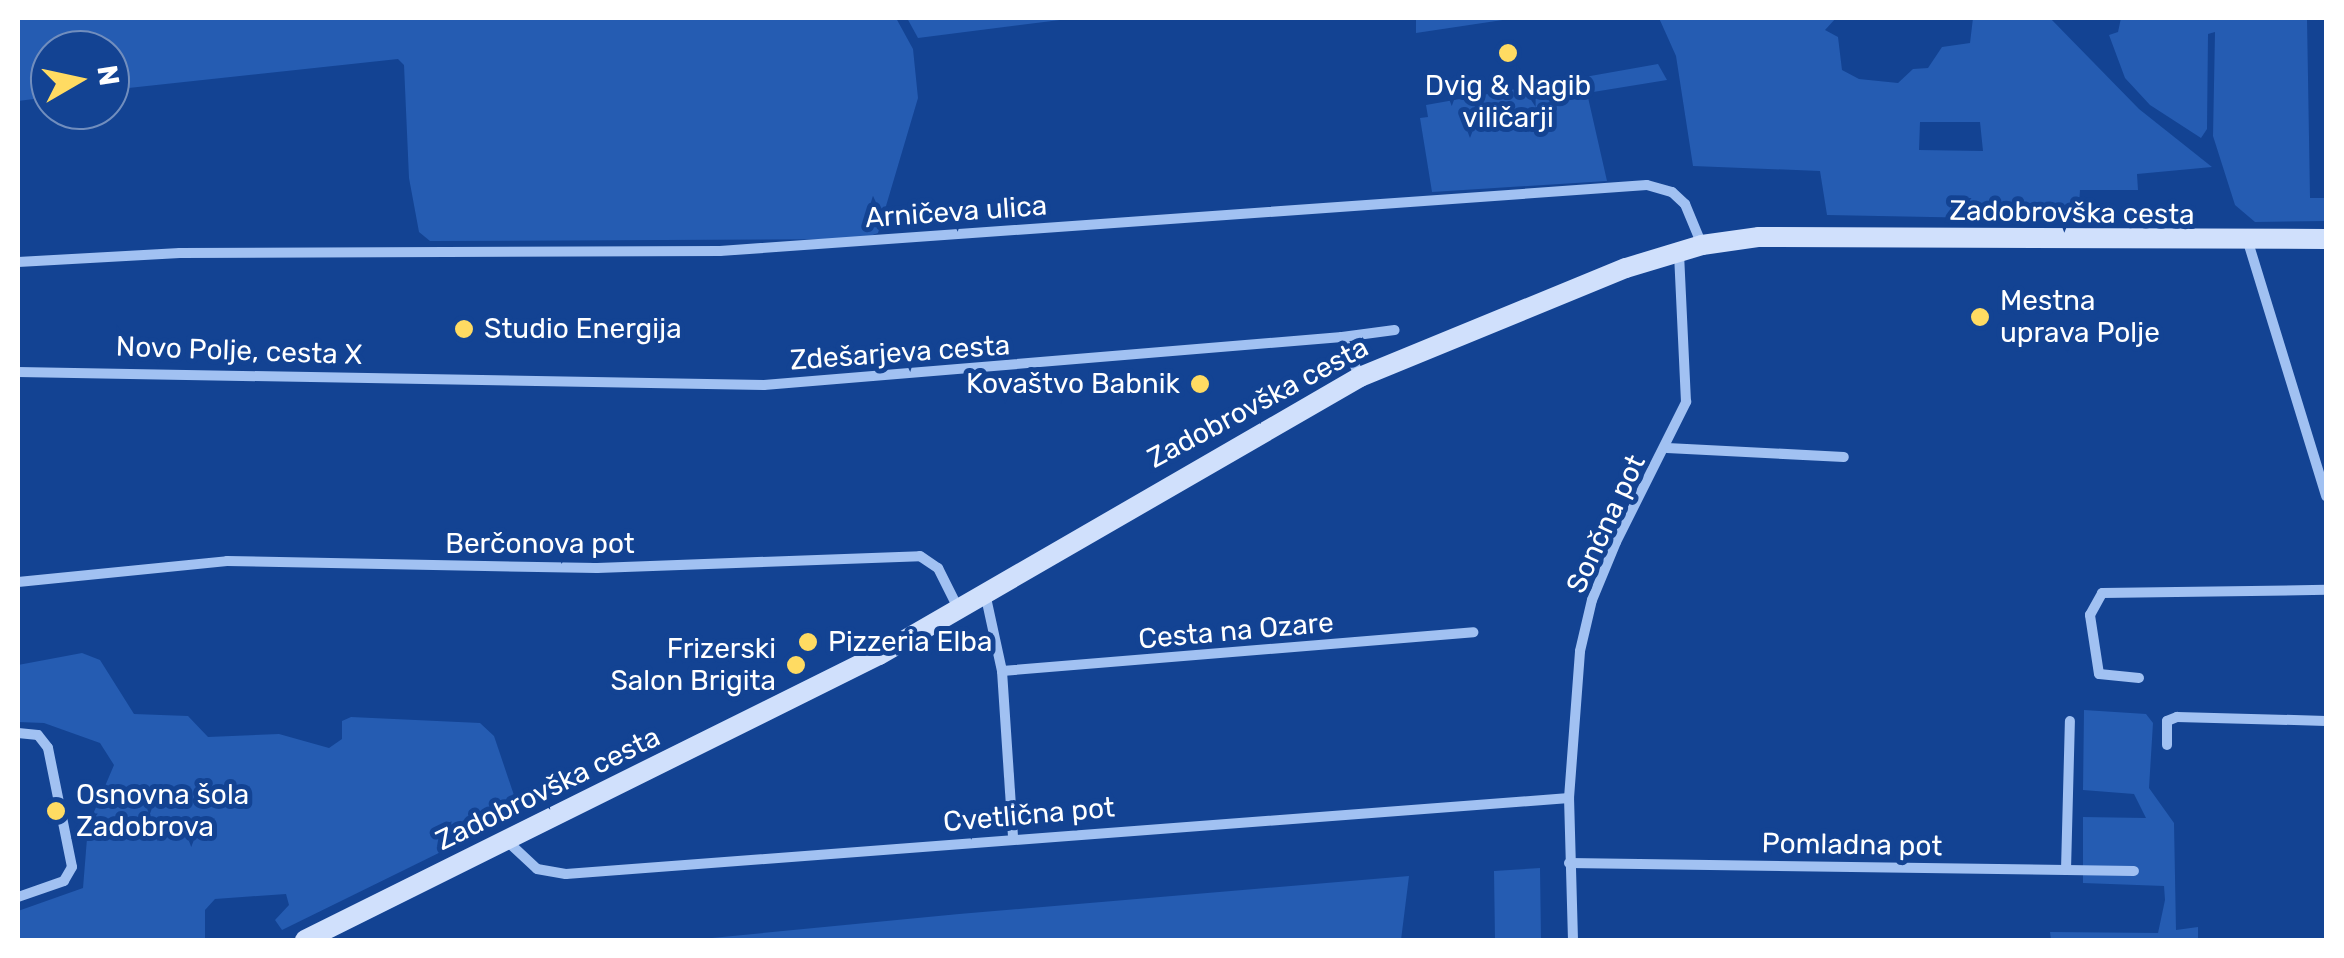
<!DOCTYPE html>
<meta charset="utf-8">
<style>
body{margin:0}
#map{position:relative;width:2344px;height:958px;overflow:hidden;background:#134393;font-family:Rubik,sans-serif}
div>[style]{position:absolute}
.green>*{inset:0;background:#255cb2}
.street>*{height:10px;margin:-5px;padding:0 5px;transform-origin:5px;border-radius:5px;background:#a1c1f2}
.secondary>*{height:20px;margin:-10px;padding:0 10px;transform-origin:10px;border-radius:10px;background:#d0e0fc}
.dots>*{width:28px;height:28px;translate:-50% -50%;box-sizing:border-box;border:5px solid #134393;border-radius:50%}
span{translate:-50% -50%;white-space:nowrap;text-align:center;line-height:1.15;-webkit-text-stroke:10px #134393;paint-order:stroke}
.poi-label{font-size:28px;color:#fff}
.left{translate:0 -50%;text-align:left}
.right{translate:-100% -50%;text-align:right}
.street-label{font-size:28px;color:#fff}
.frame{position:absolute;inset:0;border:20px solid #fff;pointer-events:none}
.north{position:absolute;left:30px;top:30px;width:100px;height:100px;box-sizing:border-box;background:#134393;border:2px solid #718ebe;border-radius:50%;rotate:81deg;font-size:28px;font-weight:700;line-height:40px;text-align:center;color:#fff}
.north::after{content:'';display:block;margin:auto;width:35px;height:45px;background:#ffdb62;clip-path:polygon(50% 0,100% 100%,50% 72%,0 100%)}
</style>
<div id="map">
<div class="green">
<i style="clip-path:polygon(18px 18px,896px 18px,913px 49px,918px 98px,878px 233px,862px 239px,430px 241px,419px 232px,409px 178px,404px 65px,398px 59px,110px 90px,110px 50px,50px 50px,50px 97px,18px 101px)"></i>
<i style="clip-path:polygon(907px 18px,1076px 18px,918px 38px)"></i>
<i style="clip-path:polygon(1416px 18px,1516px 18px,1416px 33px)"></i>
<i style="clip-path:polygon(evenodd,1659px 18px,1836px 18px,1825px 30px,1838px 37px,1842px 70px,1859px 79px,1898px 83px,1913px 69px,1928px 68px,1942px 47px,1970px 43px,1973px 18px,2050px 18px,2139px 109px,2212px 167px,2137px 174px,2138px 190px,2080px 190px,2078px 220px,1827px 215px,1820px 171px,1693px 166px,1676px 56px,1659px 18px,1980px 122px,1983px 151px,1919px 150px,1920px 122px,1980px 122px)"></i>
<i style="clip-path:polygon(2121px 18px,2307px 18px,2310px 198px,2326px 198px,2326px 221px,2255px 222px,2235px 205px,2213px 136px,2215px 32px,2208px 34px,2207px 129px,2201px 138px,2150px 105px,2125px 78px,2109px 35px,2118px 32px)"></i>
<i style="clip-path:polygon(1658px 64px,1667px 80px,1587px 93px,1607px 181px,1432px 192px,1420px 118px,1428px 117px,1426px 105px)"></i>
<i style="clip-path:polygon(82px 653px,100px 660px,134px 714px,188px 716px,208px 737px,279px 734px,329px 748px,342px 739px,342px 721px,351px 717px,480px 723px,494px 736px,520px 813px,282px 930px,275px 920px,289px 905px,286px 894px,215px 899px,205px 910px,205px 940px,18px 940px,18px 911px,83px 888px,88px 826px,114px 765px,100px 743px,44px 723px,18px 722px,18px 665px)"></i>
<i style="clip-path:polygon(2084px 710px,2146px 714px,2153px 723px,2149px 788px,2174px 823px,2176px 930px,2198px 927px,2198px 940px,2051px 940px,2050px 932px,2158px 933px,2165px 900px,2164px 886px,2083px 883px,2083px 817px,2146px 818px,2134px 794px,2083px 790px)"></i>
<i style="clip-path:polygon(1540px 868px,1541px 939px,1566px 940px,1495px 940px,1494px 871px)"></i>
<i style="clip-path:polygon(1409px 876px,1401px 940px,691px 940px,959px 914px)"></i>
</div>
<div class="street">
<i style="left:2248px;top:242px;width:266px;rotate:72.9deg"></i>
<i style="left:18px;top:262px;width:162px;rotate:-3.2deg"></i>
<i style="left:180px;top:253px;width:540px;rotate:-0.21deg"></i>
<i style="left:720px;top:251px;width:929px;rotate:-4.07deg"></i>
<i style="left:1647px;top:185px;width:26px;rotate:16deg"></i>
<i style="left:1672px;top:192px;width:18px;rotate:43deg"></i>
<i style="left:1685px;top:204px;width:44px;rotate:67.5deg"></i>
<i style="left:1342px;top:337px;width:53px;rotate:-7.5deg"></i>
<i style="left:18px;top:372px;width:746px;rotate:1deg"></i>
<i style="left:764px;top:385px;width:580px;rotate:-4.75deg"></i>
<i style="left:1342px;top:337px;width:44px;rotate:65.8deg"></i>
<i style="left:1667px;top:448px;width:177px;rotate:2.9deg"></i>
<i style="left:18px;top:582px;width:210px;rotate:-5.7deg"></i>
<i style="left:227px;top:561px;width:370px;rotate:1.1deg"></i>
<i style="left:597px;top:568px;width:323px;rotate:-2.1deg"></i>
<i style="left:920px;top:556px;width:22px;rotate:34deg"></i>
<i style="left:938px;top:568px;width:45px;rotate:63.4deg"></i>
<i style="left:985px;top:593px;width:80px;rotate:77.7deg"></i>
<i style="left:1002px;top:671px;width:167px;rotate:86.2deg"></i>
<i style="left:1002px;top:671px;width:473px;rotate:-4.7deg"></i>
<i style="left:2139px;top:678px;width:40px;rotate:-174.3deg"></i>
<i style="left:2099px;top:674px;width:60px;rotate:-98.7deg"></i>
<i style="left:2090px;top:615px;width:25px;rotate:-61deg"></i>
<i style="left:2102px;top:593px;width:224px;rotate:-0.8deg"></i>
<i style="left:18px;top:733px;width:20px;rotate:6deg"></i>
<i style="left:38px;top:735px;width:16px;rotate:52deg"></i>
<i style="left:48px;top:748px;width:121px;rotate:78.6deg"></i>
<i style="left:72px;top:867px;width:16px;rotate:120deg"></i>
<i style="left:64px;top:881px;width:49px;rotate:160.8deg"></i>
<i style="left:2167px;top:745px;width:24px;rotate:-90deg"></i>
<i style="left:2167px;top:721px;width:11px;rotate:-22deg"></i>
<i style="left:2177px;top:717px;width:149px;rotate:1.5deg"></i>
<i style="left:507px;top:841px;width:41px;rotate:43deg"></i>
<i style="left:537px;top:869px;width:29px;rotate:10deg"></i>
<i style="left:566px;top:874px;width:1006px;rotate:-4.33deg"></i>
<i style="left:1569px;top:863px;width:565px;rotate:0.81deg"></i>
<i style="left:2066px;top:870px;width:149px;rotate:-88.5deg"></i>
<i style="left:1573px;top:940px;width:142px;rotate:-91.6deg"></i>
<i style="left:1569px;top:798px;width:147px;rotate:-85.7deg"></i>
<i style="left:1580px;top:651px;width:52px;rotate:-76.8deg"></i>
<i style="left:1592px;top:600px;width:63px;rotate:-67.5deg"></i>
<i style="left:1616px;top:542px;width:157px;rotate:-63.4deg"></i>
<i style="left:1686px;top:402px;width:151px;rotate:-92.7deg"></i>
</div>
<div class="secondary">
<i style="left:305px;top:940px;width:641px;rotate:-26.41deg"></i>
<i style="left:879px;top:655px;width:556px;rotate:-30.03deg"></i>
<i style="left:1360px;top:377px;width:287px;rotate:-22.3deg"></i>
<i style="left:1626px;top:268px;width:79px;rotate:-16.8deg"></i>
<i style="left:1702px;top:245px;width:58px;rotate:-8deg"></i>
<i style="left:1759px;top:237px;width:567px;rotate:0.2deg"></i>
</div>
<div class="dots">
<i style="left:1508px;top:53px;background:#ffdb62"></i>
<i style="left:1980px;top:317px;background:#ffdb62"></i>
<i style="left:464px;top:329px;background:#ffdb62"></i>
<i style="left:1200px;top:384px;background:#ffdb62"></i>
<i style="left:808px;top:642px;background:#ffdb62"></i>
<i style="left:796px;top:665px;background:#ffdb62"></i>
<i style="left:56px;top:811px;background:#ffdb62"></i>
</div>
<div class="poi-label">
<span style="left:1508px;top:102px">Dvig &amp; Nagib<br>viličarji</span>
<span class="left" style="left:2000px;top:317px">Mestna<br>uprava Polje</span>
<span class="left" style="left:484px;top:329px">Studio Energija</span>
<span class="right" style="left:1180px;top:384px">Kovaštvo Babnik</span>
<span class="left" style="left:828px;top:642px">Pizzeria Elba</span>
<span class="right" style="left:776px;top:665px">Frizerski<br>Salon Brigita</span>
<span class="left" style="left:76px;top:811px">Osnovna šola<br>Zadobrova</span>
</div>
<div class="street-label">
<span style="left:956px;top:212px;rotate:-4deg">Arničeva ulica</span>
<span style="left:2072px;top:213px;rotate:1deg">Zadobrovška cesta</span>
<span style="left:239px;top:351px;rotate:2deg">Novo Polje, cesta X</span>
<span style="left:900px;top:353px;rotate:-4deg">Zdešarjeva cesta</span>
<span style="left:1258px;top:403px;rotate:-28deg">Zadobrovška cesta</span>
<span style="left:1606px;top:524px;rotate:-65deg">Sončna pot</span>
<span style="left:540px;top:544px">Berčonova pot</span>
<span style="left:1236px;top:631px;rotate:-5deg">Cesta na Ozare</span>
<span style="left:548px;top:789px;rotate:-26deg">Zadobrovška cesta</span>
<span style="left:1029px;top:815px;rotate:-5deg">Cvetlična pot</span>
<span style="left:1852px;top:845px;rotate:1deg">Pomladna pot</span>
</div>
<div class="frame"></div>
<div class="north">N</div>
</div>
